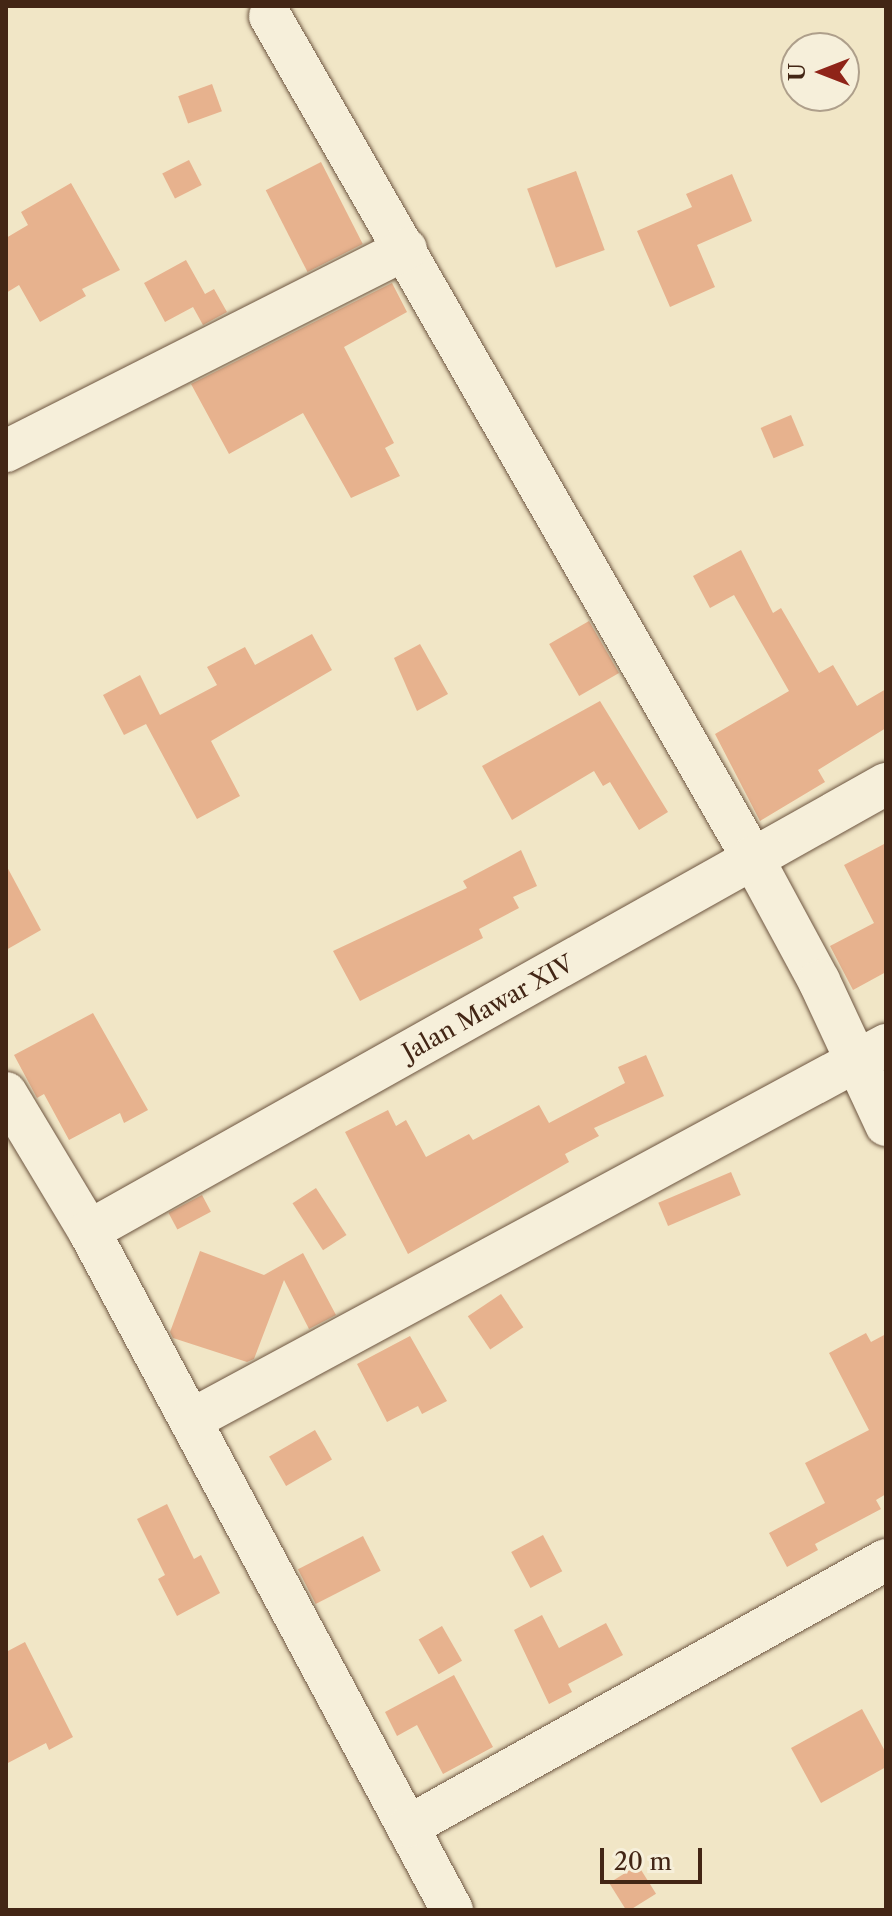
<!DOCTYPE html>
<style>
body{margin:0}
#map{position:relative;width:892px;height:1916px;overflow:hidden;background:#f1e6c6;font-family:"Libre Caslon Text",serif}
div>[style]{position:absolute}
.building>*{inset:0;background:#e7b28e;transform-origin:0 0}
.roads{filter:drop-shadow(0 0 2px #6e5641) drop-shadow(0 0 2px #6e5641)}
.minor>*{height:42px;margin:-21px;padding:0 21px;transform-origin:21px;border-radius:21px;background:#f6efda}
span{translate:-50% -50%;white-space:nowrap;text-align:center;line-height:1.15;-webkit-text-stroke:7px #f6efda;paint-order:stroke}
.street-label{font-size:24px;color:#432615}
.frame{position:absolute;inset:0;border:8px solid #432615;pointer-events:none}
.north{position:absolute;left:780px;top:32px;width:80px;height:80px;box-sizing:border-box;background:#f6efda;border:2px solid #ae9f8b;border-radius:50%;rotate:270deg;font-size:22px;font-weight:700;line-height:32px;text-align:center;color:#432615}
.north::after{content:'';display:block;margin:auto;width:28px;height:36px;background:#8f2418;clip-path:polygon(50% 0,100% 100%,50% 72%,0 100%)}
.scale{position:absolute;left:600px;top:1848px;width:102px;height:36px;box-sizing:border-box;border:4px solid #432615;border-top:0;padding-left:10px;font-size:24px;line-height:28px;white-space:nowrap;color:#432615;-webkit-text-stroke:6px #f6efda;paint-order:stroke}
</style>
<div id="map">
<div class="building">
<i style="left:212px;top:84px;width:29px;height:36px;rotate:70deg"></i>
<i style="left:189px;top:160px;width:28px;height:30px;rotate:63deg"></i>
<i style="left:321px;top:162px;width:92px;height:62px;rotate:63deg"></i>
<i style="left:576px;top:171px;width:84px;height:52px;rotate:70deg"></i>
<i style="clip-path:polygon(732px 174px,752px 221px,697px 245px,715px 287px,670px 307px,637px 231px,692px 207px,686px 194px)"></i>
<i style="clip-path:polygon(71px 183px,120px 270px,82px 289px,86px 296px,40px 322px,19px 285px,6px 293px,6px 238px,28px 225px,21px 212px)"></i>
<i style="clip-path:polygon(186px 260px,205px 294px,214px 289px,227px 312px,203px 325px,193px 307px,165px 322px,144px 283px)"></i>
<i style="clip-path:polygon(392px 283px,407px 312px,344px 347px,394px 443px,385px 448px,400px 476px,351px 498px,303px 413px,229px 454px,191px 384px)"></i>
<i style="left:791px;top:415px;width:33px;height:33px;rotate:67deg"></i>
<i style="clip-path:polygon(741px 550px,773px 613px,781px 608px,819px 673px,833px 665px,857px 706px,886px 689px,886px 728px,818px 770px,825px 782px,760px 821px,715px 734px,789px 691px,734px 595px,710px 608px,693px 576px)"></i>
<i style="left:589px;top:621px;width:60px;height:46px;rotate:60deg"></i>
<i style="clip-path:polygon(312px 634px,332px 670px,211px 741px,240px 796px,197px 819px,146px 724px,124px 735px,103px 695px,140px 675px,160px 715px,217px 685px,207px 667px,245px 647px,255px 665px)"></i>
<i style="clip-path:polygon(420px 644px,448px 694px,417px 711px,394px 658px)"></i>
<i style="clip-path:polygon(600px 701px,668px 812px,639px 830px,610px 782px,603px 786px,594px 771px,512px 820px,482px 766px)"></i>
<i style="clip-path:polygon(886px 843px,886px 972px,853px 990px,830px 946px,874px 923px,844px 865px)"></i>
<i style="clip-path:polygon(521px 850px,537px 886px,513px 897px,519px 908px,479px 929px,483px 938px,360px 1001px,333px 951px,467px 888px,463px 881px)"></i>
<i style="clip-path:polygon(6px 865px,41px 930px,6px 950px)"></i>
<i style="clip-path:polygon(93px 1013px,148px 1110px,124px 1123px,120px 1113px,69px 1140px,44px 1094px,37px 1098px,14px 1055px)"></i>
<i style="clip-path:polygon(646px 1055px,664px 1096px,594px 1128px,599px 1136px,565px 1154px,569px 1162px,408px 1254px,345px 1132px,388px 1110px,396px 1126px,406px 1120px,426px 1157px,469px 1134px,473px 1140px,539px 1105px,549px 1123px,625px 1083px,618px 1067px)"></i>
<i style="left:731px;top:1172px;width:25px;height:79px;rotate:67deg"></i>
<i style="left:316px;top:1188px;width:56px;height:28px;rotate:57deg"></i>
<i style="left:202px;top:1195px;width:19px;height:38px;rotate:62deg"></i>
<i style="clip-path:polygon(200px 1251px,264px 1275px,303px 1253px,336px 1315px,309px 1329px,284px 1280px,254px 1359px,247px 1362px,173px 1338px,170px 1332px)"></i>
<i style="left:501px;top:1294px;width:40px;height:40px;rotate:56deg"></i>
<i style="clip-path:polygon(866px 1333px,871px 1342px,886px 1334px,886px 1494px,876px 1500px,881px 1509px,815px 1544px,818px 1550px,787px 1567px,769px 1533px,825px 1503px,805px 1463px,869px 1430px,829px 1353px)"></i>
<i style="clip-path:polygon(410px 1336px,447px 1401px,422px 1414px,418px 1406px,387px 1422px,357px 1364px)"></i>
<i style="left:315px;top:1430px;width:34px;height:53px;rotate:60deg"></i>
<i style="clip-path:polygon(167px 1504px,194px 1559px,201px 1555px,220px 1593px,177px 1616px,158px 1579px,165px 1575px,137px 1519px)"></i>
<i style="left:543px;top:1535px;width:41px;height:36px;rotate:62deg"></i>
<i style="left:363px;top:1536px;width:39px;height:73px;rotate:63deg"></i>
<i style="clip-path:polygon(542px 1615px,559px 1648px,606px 1623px,623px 1655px,568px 1684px,572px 1692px,549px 1704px,514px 1630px)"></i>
<i style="left:442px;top:1626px;width:40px;height:27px;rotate:60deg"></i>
<i style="clip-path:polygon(25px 1642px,73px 1737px,49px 1750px,46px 1743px,6px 1764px,6px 1652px)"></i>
<i style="clip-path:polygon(454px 1675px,493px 1747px,443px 1774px,417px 1725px,397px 1736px,385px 1712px)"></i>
<i style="clip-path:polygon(862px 1709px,886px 1753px,886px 1767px,821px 1803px,791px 1748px)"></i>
<i style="left:638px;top:1865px;width:34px;height:34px;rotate:58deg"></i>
</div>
<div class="roads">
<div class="minor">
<i style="left:270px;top:16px;width:969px;rotate:60.18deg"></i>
<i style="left:752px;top:857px;width:141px;rotate:61.6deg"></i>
<i style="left:819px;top:981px;width:159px;rotate:65deg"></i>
<i style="left:6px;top:451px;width:448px;rotate:-26.8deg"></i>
<i style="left:6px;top:1093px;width:161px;rotate:59deg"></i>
<i style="left:89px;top:1231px;width:770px;rotate:61.87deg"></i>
<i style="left:89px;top:1231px;width:914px;rotate:-29.29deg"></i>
<i style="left:191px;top:1420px;width:790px;rotate:-28.35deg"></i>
<i style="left:409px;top:1826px;width:546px;rotate:-29.15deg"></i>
</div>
</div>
<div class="street-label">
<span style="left:488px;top:1008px;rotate:-29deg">Jalan Mawar XIV</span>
</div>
<div class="frame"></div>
<div class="north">U</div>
<div class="scale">20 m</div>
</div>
